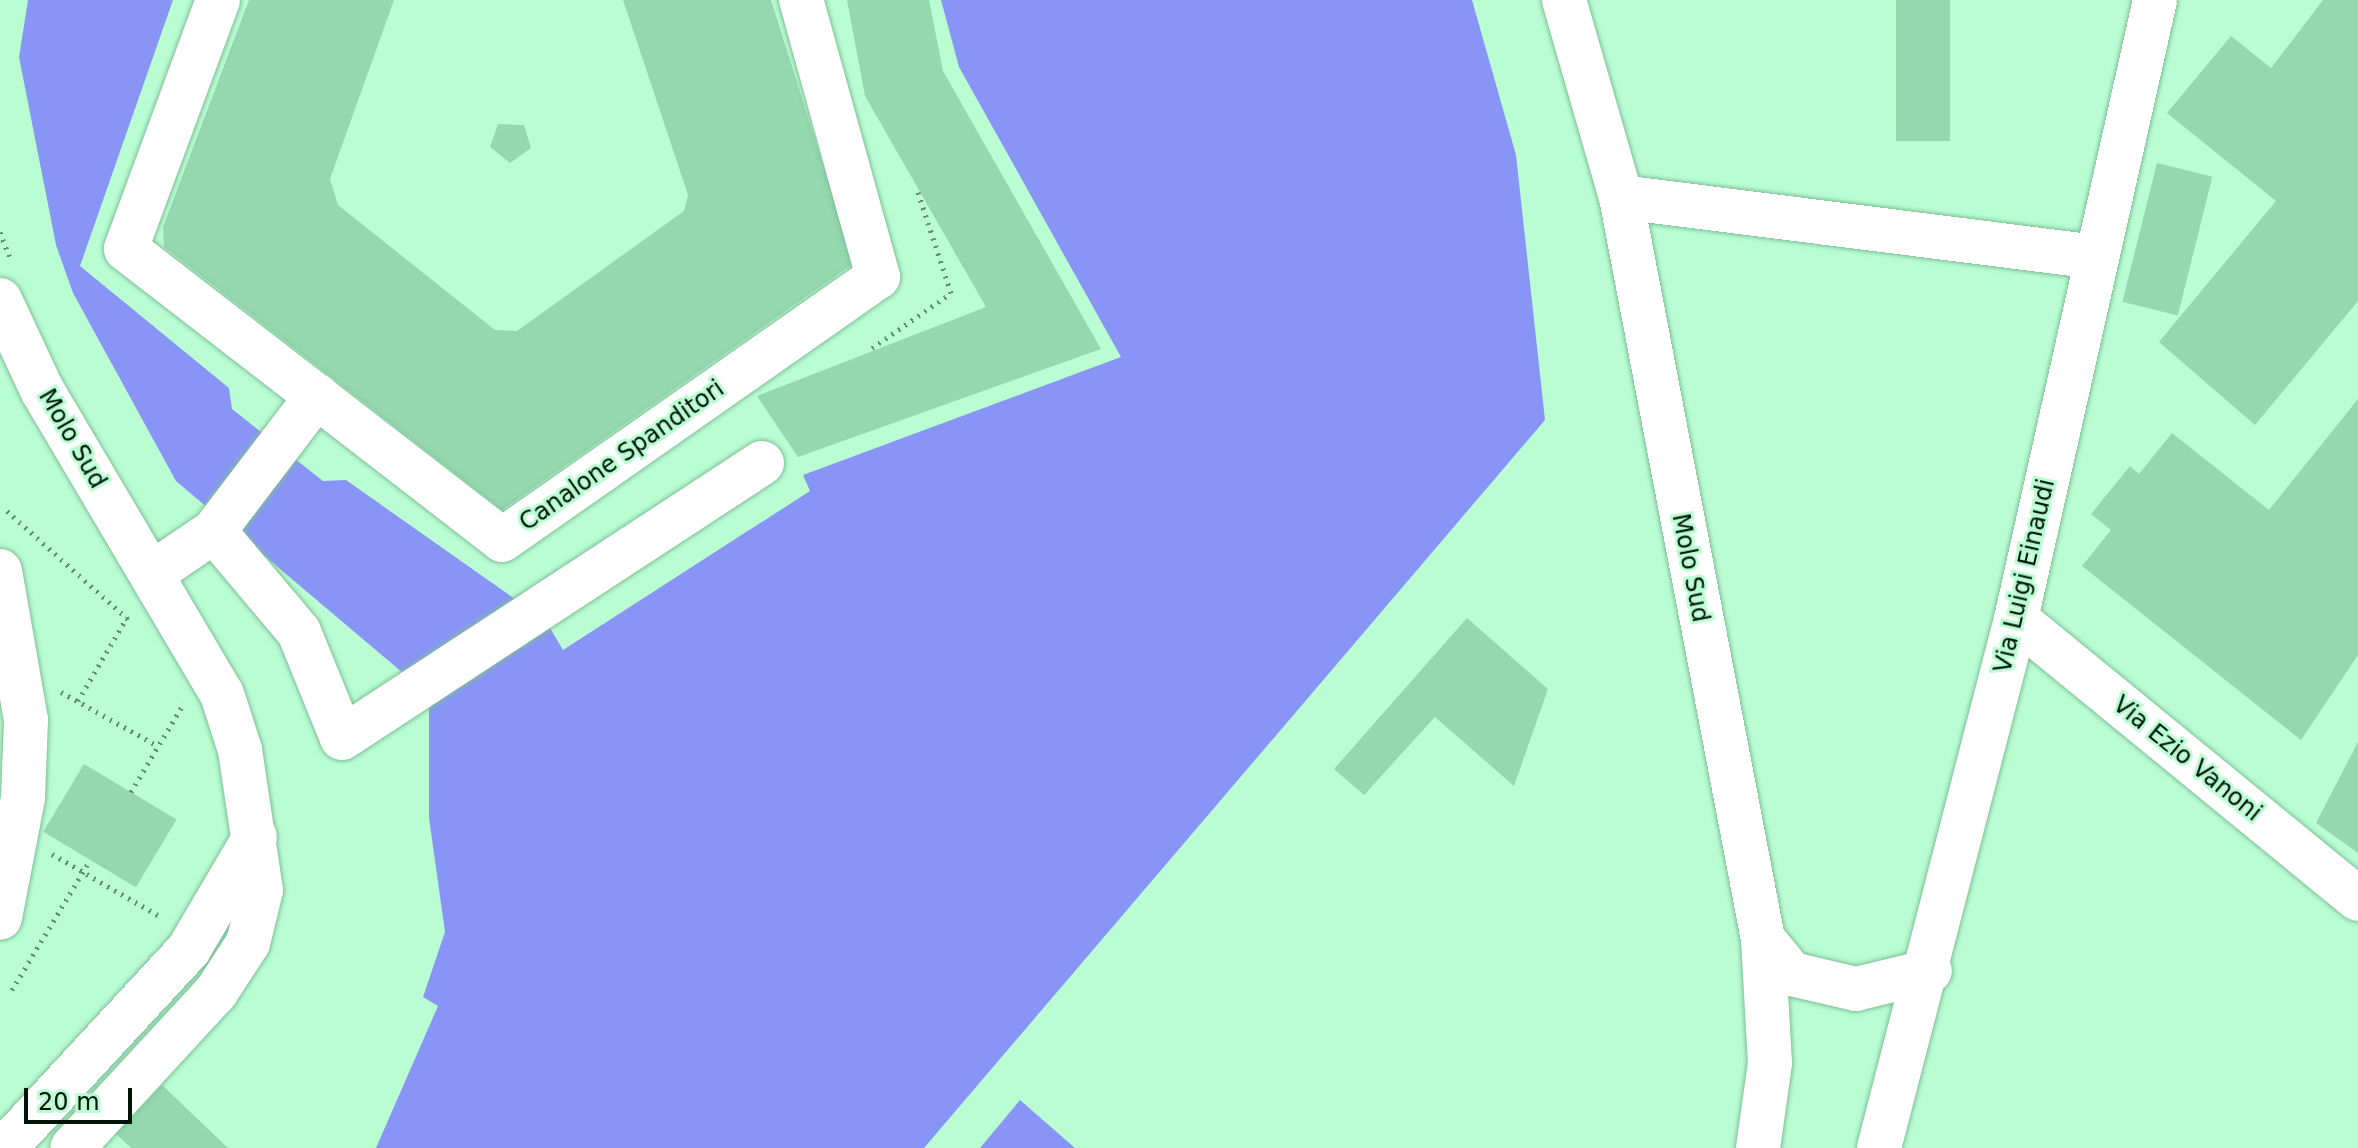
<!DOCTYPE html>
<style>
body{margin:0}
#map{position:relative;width:2358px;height:1148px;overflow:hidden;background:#bafdd3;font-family:"DejaVu Sans",sans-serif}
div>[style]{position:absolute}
.water>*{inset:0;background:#8995f6}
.building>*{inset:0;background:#95d7ae;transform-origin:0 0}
.path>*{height:5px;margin-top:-2.5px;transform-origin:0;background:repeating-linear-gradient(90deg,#628f73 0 2px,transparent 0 8px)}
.roads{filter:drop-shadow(0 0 2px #7ebe97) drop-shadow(0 0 2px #7ebe97)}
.minor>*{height:44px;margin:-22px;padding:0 22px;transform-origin:22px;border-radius:22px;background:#fff}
span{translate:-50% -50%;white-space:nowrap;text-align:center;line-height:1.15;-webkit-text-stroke:6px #bafdd3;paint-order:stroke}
.street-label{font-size:24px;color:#001407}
.scale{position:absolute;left:24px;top:1088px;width:108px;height:36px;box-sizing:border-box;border:4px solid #001407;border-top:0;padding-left:10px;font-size:24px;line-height:28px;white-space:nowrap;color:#001407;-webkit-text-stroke:6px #bafdd3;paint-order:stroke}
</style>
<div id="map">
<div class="water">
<i style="clip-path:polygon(28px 0,173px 0,80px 266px,229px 388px,232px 409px,323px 481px,346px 480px,546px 621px,563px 650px,810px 491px,803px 475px,1121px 357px,959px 67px,941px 0,1472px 0,1516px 155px,1545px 420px,924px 1148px,376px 1148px,438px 1006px,423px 997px,445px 932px,429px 818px,429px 695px,176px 481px,73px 293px,56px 245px,19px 57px)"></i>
<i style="clip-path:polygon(1020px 1100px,1075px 1148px,980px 1148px)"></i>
</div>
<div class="building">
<i style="clip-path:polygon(249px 0,394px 0,330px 179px,338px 205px,495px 330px,517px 331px,684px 211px,688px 195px,623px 0,771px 0,854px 263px,502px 510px,164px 247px,163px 227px)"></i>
<i style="clip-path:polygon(847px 0,929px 0,943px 71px,1101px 349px,798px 457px,757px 396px,986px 307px,865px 96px)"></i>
<i style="left:1896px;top:0;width:54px;height:141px"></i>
<i style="clip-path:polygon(2323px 0,2358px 0,2358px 301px,2255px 425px,2159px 342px,2276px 201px,2167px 113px,2231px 36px,2271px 68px)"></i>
<i style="clip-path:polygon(498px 124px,524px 125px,531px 148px,510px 163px,490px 147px)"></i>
<i style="left:2157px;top:163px;width:57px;height:143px;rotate:14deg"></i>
<i style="clip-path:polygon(2358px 399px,2358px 655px,2301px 740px,2082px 566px,2111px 530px,2091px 514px,2130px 466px,2139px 474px,2172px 433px,2269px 510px)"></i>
<i style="clip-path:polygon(1467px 618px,1548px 689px,1514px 786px,1435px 717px,1364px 795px,1334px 769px)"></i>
<i style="clip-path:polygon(2358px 742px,2358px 853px,2316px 823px)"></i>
<i style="left:84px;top:764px;width:108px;height:79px;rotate:31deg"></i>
<i style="clip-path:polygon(162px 1085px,228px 1148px,131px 1148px,116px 1134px)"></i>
</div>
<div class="path">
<i style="left:0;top:232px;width:31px;rotate:69deg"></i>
<i style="left:872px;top:348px;width:96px;rotate:-34.8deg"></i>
<i style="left:951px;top:293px;width:109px;rotate:-108.1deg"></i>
<i style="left:7px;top:511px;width:165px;rotate:41.8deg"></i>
<i style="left:61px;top:692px;width:111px;rotate:29.1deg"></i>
<i style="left:78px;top:701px;width:97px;rotate:-59.7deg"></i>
<i style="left:131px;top:792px;width:104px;rotate:-59.2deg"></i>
<i style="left:52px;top:854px;width:126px;rotate:30deg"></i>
<i style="left:12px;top:990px;width:152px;rotate:-59deg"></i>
</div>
<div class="roads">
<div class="minor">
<i style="left:218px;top:0;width:265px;rotate:110.3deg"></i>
<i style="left:126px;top:249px;width:475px;rotate:37.7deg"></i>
<i style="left:502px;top:540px;width:459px;rotate:-35deg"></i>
<i style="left:878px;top:277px;width:288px;rotate:-105.5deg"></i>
<i style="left:1564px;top:0;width:205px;rotate:73.9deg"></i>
<i style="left:1621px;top:197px;width:755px;rotate:79.17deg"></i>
<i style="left:1763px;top:939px;width:124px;rotate:86.8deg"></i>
<i style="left:1770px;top:1063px;width:86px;rotate:98deg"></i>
<i style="left:1621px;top:197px;width:480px;rotate:7.2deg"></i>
<i style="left:0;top:300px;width:99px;rotate:65deg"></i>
<i style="left:42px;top:390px;width:353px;rotate:59.4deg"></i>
<i style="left:222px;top:694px;width:59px;rotate:72.2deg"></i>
<i style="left:240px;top:750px;width:142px;rotate:81.5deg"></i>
<i style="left:261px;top:890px;width:55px;rotate:103.8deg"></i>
<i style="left:248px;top:943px;width:59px;rotate:123.1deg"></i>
<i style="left:216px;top:992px;width:212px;rotate:132.7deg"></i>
<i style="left:214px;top:531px;width:132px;rotate:49.9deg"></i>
<i style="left:299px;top:632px;width:114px;rotate:67.9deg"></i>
<i style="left:342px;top:738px;width:502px;rotate:-33.22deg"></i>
<i style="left:0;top:571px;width:151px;rotate:80.1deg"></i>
<i style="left:26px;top:720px;width:78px;rotate:92.2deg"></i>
<i style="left:23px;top:798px;width:122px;rotate:100.9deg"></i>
<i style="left:154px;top:572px;width:73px;rotate:-34.3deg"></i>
<i style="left:214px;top:531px;width:170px;rotate:-52.7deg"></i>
<i style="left:2016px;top:619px;width:442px;rotate:39.3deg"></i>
<i style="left:1763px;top:939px;width:45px;rotate:50.4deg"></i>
<i style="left:1792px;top:974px;width:66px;rotate:13.2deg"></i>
<i style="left:1856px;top:989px;width:76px;rotate:-13.7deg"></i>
<i style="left:5px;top:1148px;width:271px;rotate:-47.2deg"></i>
<i style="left:189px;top:949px;width:130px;rotate:-59.5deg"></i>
<i style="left:1879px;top:1148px;width:546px;rotate:-75.48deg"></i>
<i style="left:2016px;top:619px;width:634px;rotate:-77.34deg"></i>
</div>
</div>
<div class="street-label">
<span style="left:72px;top:439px;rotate:60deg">Molo Sud</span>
<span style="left:622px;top:456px;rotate:-35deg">Canalone Spanditori</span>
<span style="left:1690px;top:568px;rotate:79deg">Molo Sud</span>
<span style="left:2025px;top:576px;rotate:-77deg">Via Luigi Einaudi</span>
<span style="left:2187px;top:759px;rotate:39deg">Via Ezio Vanoni</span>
</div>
<div class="scale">20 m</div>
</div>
